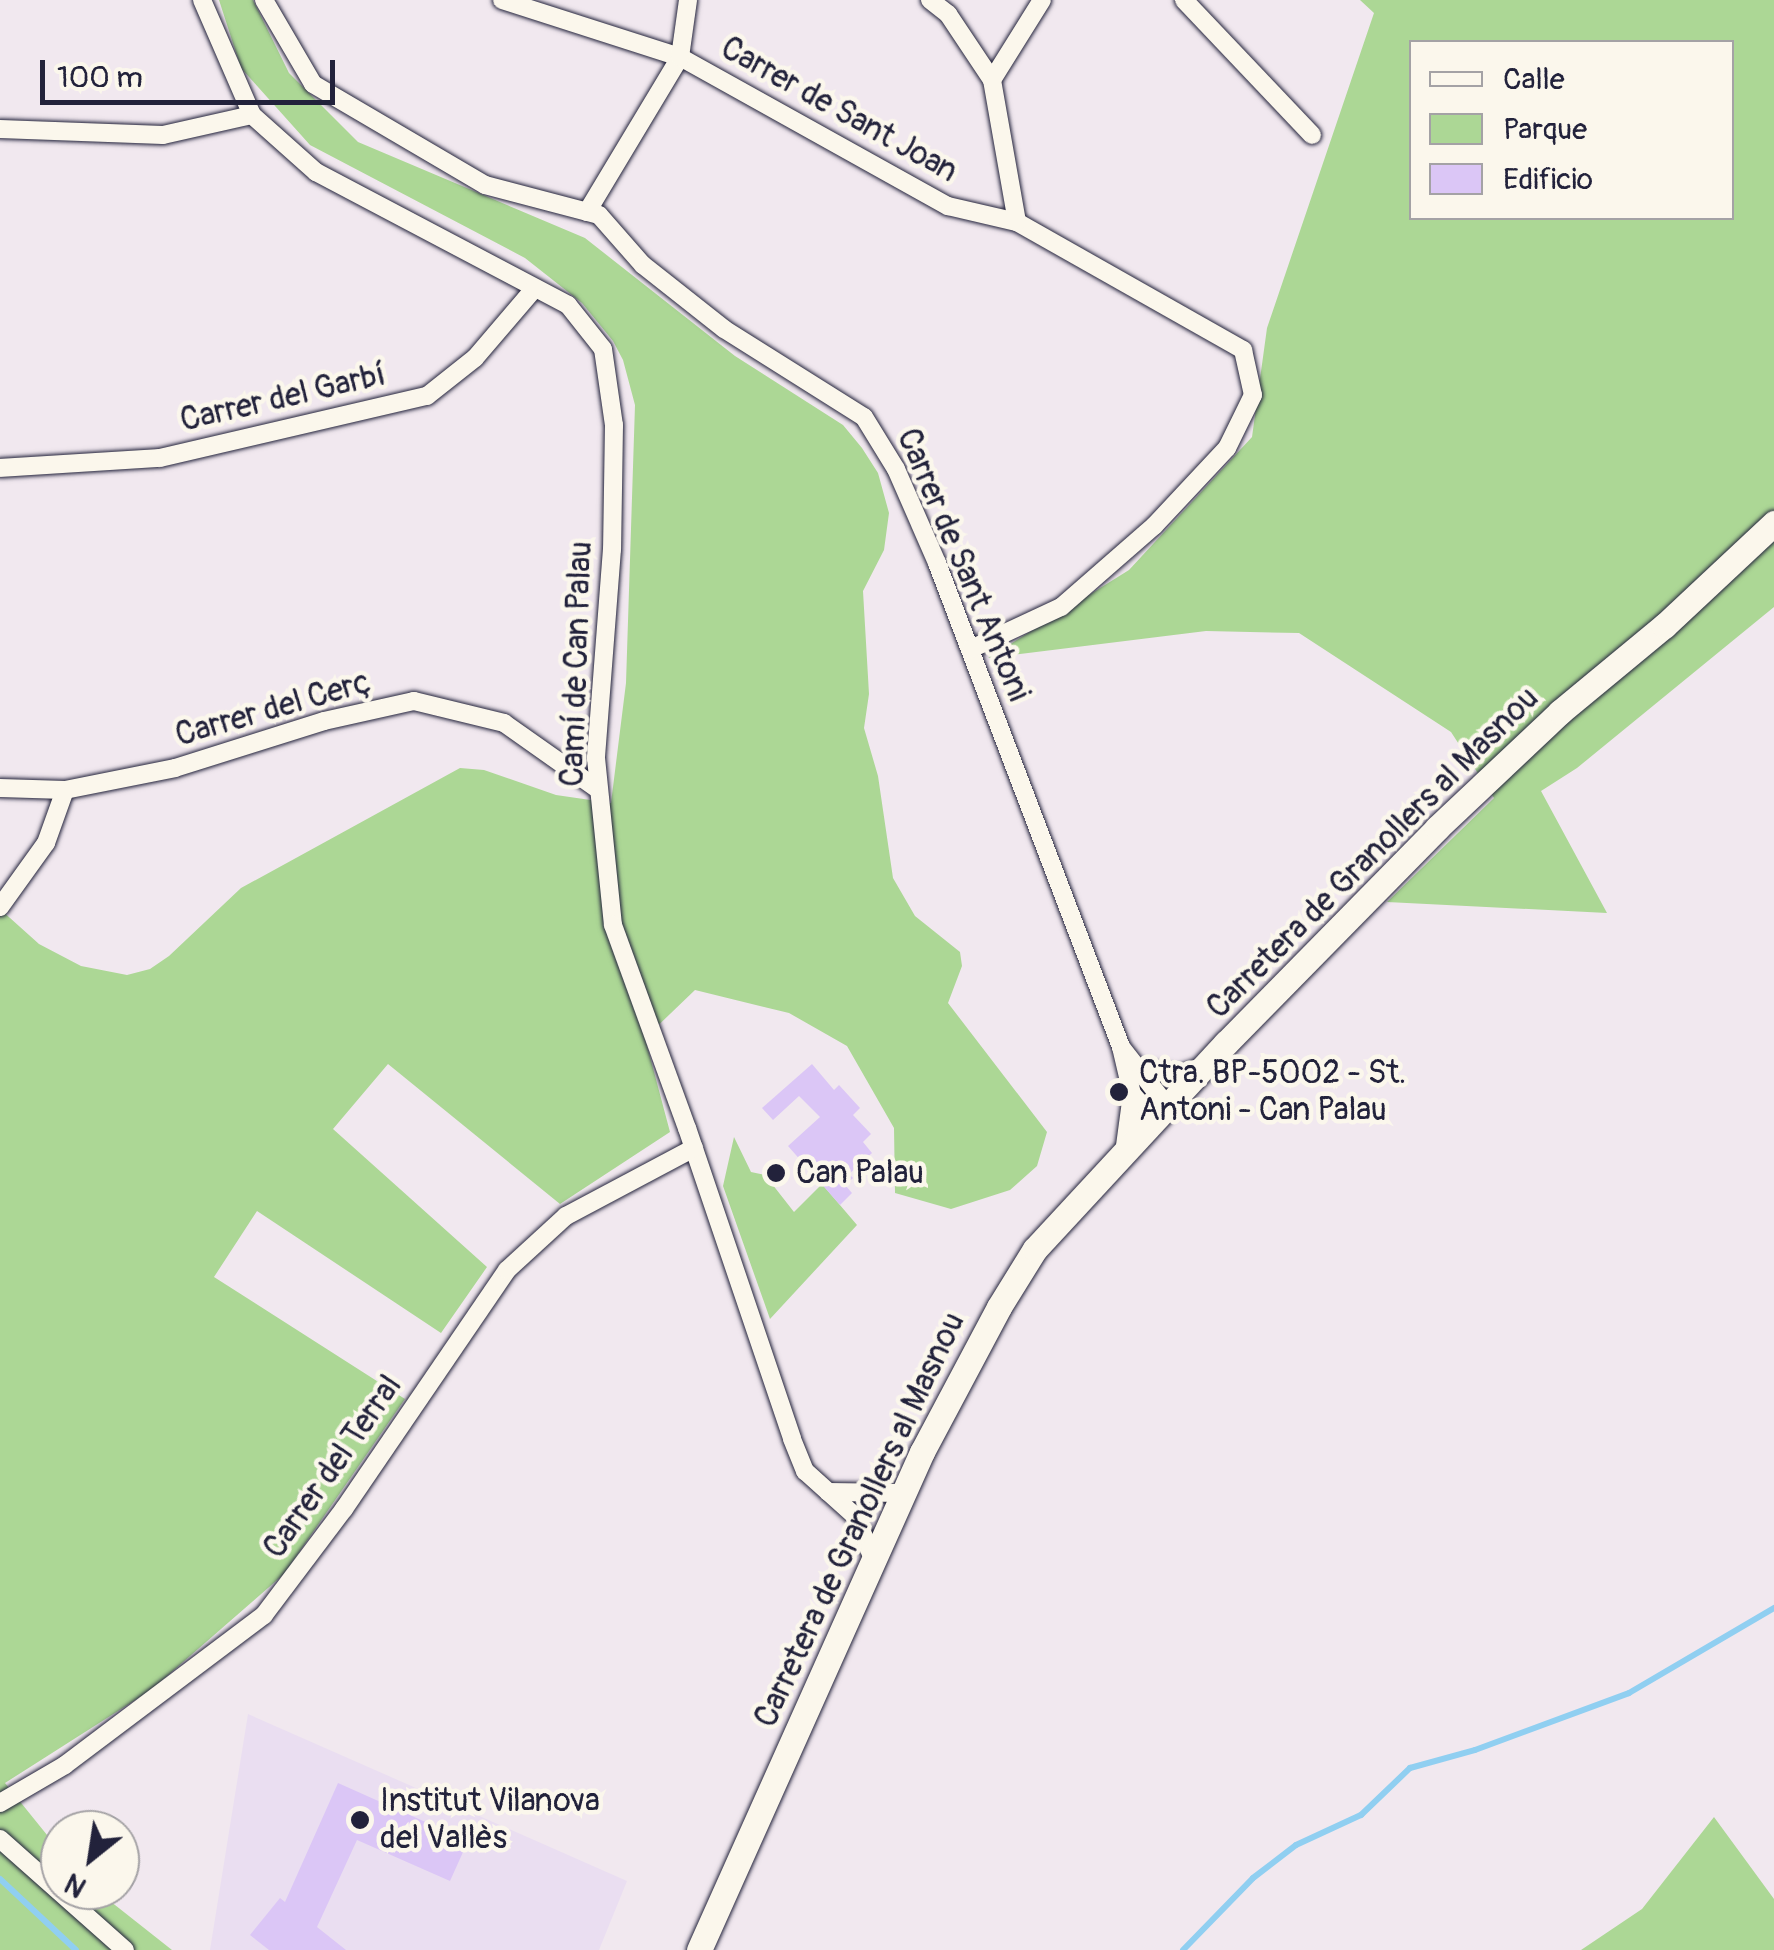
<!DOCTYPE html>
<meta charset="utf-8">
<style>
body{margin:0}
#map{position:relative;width:1774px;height:1950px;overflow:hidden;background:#f1e8ef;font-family:Pangolin,sans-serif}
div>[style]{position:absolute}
.built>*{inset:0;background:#eadef1}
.green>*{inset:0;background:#acd795}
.stream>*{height:6px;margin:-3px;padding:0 3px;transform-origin:3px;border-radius:3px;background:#90cff1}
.building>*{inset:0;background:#dbc6f6}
.roads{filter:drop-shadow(0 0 2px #22223b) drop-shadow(0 0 2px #22223b)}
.minor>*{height:18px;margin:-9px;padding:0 9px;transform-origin:9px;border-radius:9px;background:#fbf7ec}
.secondary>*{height:25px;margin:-12.5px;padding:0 12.5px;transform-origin:12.5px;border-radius:12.5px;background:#fbf7ec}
.dots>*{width:28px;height:28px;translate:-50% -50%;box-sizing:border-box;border:5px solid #fbf7ec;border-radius:50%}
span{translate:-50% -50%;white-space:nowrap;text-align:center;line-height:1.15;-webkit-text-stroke:9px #fbf7ec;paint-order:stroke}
.street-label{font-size:32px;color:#22223b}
.poi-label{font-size:32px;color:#22223b}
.left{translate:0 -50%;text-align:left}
.legend{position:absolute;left:1409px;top:40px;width:325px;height:180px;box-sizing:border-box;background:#fbf7ec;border:2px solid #a4a2a5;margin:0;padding:12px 18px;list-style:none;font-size:30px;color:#22223b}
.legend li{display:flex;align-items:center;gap:20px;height:50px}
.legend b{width:50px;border:2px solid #a4a2a5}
.north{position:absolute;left:40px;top:1810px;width:100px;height:100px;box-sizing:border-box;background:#fbf7ec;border:2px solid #a4a2a5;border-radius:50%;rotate:210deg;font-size:28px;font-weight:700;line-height:40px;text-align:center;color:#22223b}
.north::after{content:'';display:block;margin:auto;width:35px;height:45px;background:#22223b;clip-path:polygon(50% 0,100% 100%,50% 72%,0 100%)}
.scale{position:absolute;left:40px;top:60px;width:295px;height:45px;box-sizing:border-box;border:5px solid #22223b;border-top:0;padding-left:12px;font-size:30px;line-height:35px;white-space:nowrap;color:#22223b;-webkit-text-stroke:8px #fbf7ec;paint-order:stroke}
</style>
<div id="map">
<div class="built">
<i style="clip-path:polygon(248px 1714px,627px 1881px,599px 1950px,210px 1950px)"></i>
</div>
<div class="green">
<i style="clip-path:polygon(219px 0,253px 0,289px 73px,358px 142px,585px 238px,735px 356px,843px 425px,862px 448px,878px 473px,889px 513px,884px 550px,863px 591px,869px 694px,864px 728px,878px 776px,893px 878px,915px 916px,960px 952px,962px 966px,948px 1003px,1047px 1132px,1037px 1166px,1010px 1190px,951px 1209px,895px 1193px,894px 1128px,847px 1046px,789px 1013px,695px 990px,645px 1038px,670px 1132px,560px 1204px,388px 1064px,333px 1129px,487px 1267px,441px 1333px,257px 1211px,214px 1277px,405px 1399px,284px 1574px,151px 1690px,5px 1783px,60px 1851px,60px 1890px,96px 1890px,172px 1950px,0 1950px,0 909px,39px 944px,81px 966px,127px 975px,150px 969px,169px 956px,241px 888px,460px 768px,484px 770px,556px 795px,611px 803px,626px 683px,635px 405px,623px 360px,613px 341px,582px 303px,525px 258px,310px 145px,241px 68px)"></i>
<i style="clip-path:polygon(evenodd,1360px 0,1774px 0,1774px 607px,1577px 768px,1541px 791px,1607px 913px,1387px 902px,1494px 798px,1451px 732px,1299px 633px,1206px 631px,988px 658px,1129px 570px,1252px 437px,1267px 328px,1374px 13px,1360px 0,1412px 42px,1732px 42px,1732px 218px,1412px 218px,1412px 42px)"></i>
<i style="clip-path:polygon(734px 1137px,751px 1172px,765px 1175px,794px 1212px,822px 1184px,857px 1225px,770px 1319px,723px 1186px)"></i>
<i style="clip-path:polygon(1714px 1817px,1774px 1899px,1774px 1950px,1581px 1950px,1642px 1909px)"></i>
</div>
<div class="stream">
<i style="left:0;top:1879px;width:104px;rotate:43.1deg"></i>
<i style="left:1183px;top:1950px;width:100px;rotate:-45.8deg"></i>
<i style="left:1253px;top:1878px;width:54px;rotate:-37.5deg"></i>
<i style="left:1296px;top:1845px;width:72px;rotate:-24.8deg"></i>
<i style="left:1361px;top:1815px;width:68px;rotate:-43.8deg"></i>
<i style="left:1410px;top:1768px;width:67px;rotate:-15.5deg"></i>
<i style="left:1475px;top:1750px;width:164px;rotate:-20.3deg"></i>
<i style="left:1629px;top:1693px;width:168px;rotate:-30.4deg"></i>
</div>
<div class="building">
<i style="clip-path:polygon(812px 1064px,834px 1090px,839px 1085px,860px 1108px,853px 1115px,871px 1134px,863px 1142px,872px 1153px,849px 1174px,853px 1178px,845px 1185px,852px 1193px,840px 1205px,788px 1146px,820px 1117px,799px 1096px,773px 1120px,762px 1108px)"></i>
<i style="clip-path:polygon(338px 1783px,468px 1841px,450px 1881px,357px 1840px,317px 1927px,346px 1950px,269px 1950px,250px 1935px,280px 1898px,285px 1902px)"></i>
</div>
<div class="roads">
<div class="minor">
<i style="left:202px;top:0;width:125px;rotate:66.5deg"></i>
<i style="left:252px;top:115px;width:86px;rotate:41.7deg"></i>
<i style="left:316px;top:172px;width:285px;rotate:27.8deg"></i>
<i style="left:568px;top:305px;width:56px;rotate:51.5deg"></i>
<i style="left:603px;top:349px;width:77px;rotate:81.8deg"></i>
<i style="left:614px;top:425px;width:124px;rotate:90.9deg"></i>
<i style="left:612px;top:549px;width:210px;rotate:94.4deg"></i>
<i style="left:596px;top:758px;width:168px;rotate:84.2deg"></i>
<i style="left:613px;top:925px;width:216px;rotate:70deg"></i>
<i style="left:687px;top:1128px;width:328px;rotate:71.3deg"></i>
<i style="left:792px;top:1439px;width:35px;rotate:68deg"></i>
<i style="left:805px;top:1471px;width:69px;rotate:42deg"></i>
<i style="left:856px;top:1517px;width:45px;rotate:68deg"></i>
<i style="left:264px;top:0;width:97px;rotate:59.7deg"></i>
<i style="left:313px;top:84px;width:199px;rotate:30.4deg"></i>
<i style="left:485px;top:185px;width:118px;rotate:14.7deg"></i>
<i style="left:599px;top:215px;width:67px;rotate:48.7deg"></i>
<i style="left:643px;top:265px;width:103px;rotate:38.3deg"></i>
<i style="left:724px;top:329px;width:165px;rotate:32.2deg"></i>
<i style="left:864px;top:417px;width:61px;rotate:58.4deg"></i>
<i style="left:896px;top:469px;width:103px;rotate:66.4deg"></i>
<i style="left:937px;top:563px;width:518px;rotate:69.18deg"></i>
<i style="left:1121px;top:1047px;width:48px;rotate:76.8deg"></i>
<i style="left:1132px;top:1094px;width:60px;rotate:97.7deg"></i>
<i style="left:502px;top:0;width:187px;rotate:17.8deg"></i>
<i style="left:680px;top:57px;width:307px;rotate:29.1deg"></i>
<i style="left:948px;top:206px;width:71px;rotate:13.1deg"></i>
<i style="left:1017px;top:222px;width:260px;rotate:29.5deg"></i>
<i style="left:1243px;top:350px;width:46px;rotate:77.5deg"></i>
<i style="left:1253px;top:395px;width:59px;rotate:116.1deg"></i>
<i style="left:1227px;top:448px;width:107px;rotate:133.1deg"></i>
<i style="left:1154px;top:526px;width:123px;rotate:138.9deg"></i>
<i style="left:1061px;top:607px;width:99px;rotate:155deg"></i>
<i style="left:930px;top:0;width:23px;rotate:38deg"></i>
<i style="left:948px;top:14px;width:79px;rotate:56.3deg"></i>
<i style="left:992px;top:80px;width:144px;rotate:80deg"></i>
<i style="left:1184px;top:0;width:186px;rotate:46.5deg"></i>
<i style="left:992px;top:80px;width:94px;rotate:-58deg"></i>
<i style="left:0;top:129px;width:163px;rotate:2.1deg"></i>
<i style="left:163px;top:135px;width:91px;rotate:-12.7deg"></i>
<i style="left:587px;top:212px;width:181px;rotate:-59deg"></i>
<i style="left:680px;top:57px;width:58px;rotate:-82deg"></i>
<i style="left:0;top:468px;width:160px;rotate:-3.6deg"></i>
<i style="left:160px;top:458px;width:274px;rotate:-13.1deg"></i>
<i style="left:427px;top:396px;width:61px;rotate:-38.4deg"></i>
<i style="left:475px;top:358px;width:91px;rotate:-49.5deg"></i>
<i style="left:0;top:788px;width:65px;rotate:1.8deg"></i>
<i style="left:65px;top:790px;width:112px;rotate:-11.3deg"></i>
<i style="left:175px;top:768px;width:156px;rotate:-17.5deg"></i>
<i style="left:324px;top:721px;width:92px;rotate:-12.5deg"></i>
<i style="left:414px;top:701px;width:93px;rotate:13.7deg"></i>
<i style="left:504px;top:723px;width:116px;rotate:35.2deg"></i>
<i style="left:0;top:907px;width:79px;rotate:-54.3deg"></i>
<i style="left:46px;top:843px;width:56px;rotate:-70.3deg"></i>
<i style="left:1121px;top:1047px;width:70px;rotate:52deg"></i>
<i style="left:1164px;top:1102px;width:8px;rotate:90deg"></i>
<i style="left:1164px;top:1110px;width:24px;rotate:-165deg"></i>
<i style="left:1141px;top:1104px;width:13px;rotate:-132deg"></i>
<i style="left:1141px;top:1069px;width:38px;rotate:9deg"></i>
<i style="left:1179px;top:1075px;width:23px;rotate:-20deg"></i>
<i style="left:828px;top:1492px;width:75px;rotate:0.8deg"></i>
<i style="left:0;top:1803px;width:75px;rotate:-30.3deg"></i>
<i style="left:65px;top:1765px;width:249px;rotate:-37deg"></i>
<i style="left:264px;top:1615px;width:133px;rotate:-53deg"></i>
<i style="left:344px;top:1509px;width:289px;rotate:-55.7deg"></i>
<i style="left:507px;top:1270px;width:80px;rotate:-42.5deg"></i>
<i style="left:566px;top:1216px;width:145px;rotate:-28deg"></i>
<i style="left:0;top:1839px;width:167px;rotate:41.6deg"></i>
</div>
<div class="secondary">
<i style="left:699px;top:1950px;width:546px;rotate:-65.88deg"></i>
<i style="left:922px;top:1452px;width:164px;rotate:-62deg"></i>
<i style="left:999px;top:1307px;width:68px;rotate:-58.2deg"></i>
<i style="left:1035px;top:1249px;width:281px;rotate:-47.2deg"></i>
<i style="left:1226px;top:1043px;width:301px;rotate:-45.5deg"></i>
<i style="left:1437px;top:828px;width:169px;rotate:-43.3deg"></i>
<i style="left:1560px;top:712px;width:135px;rotate:-39.6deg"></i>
<i style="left:1664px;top:626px;width:151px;rotate:-43.1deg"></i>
</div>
</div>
<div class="dots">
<i style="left:1119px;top:1092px;background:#22223b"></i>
<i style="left:776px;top:1173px;background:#22223b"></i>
<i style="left:360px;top:1820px;background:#22223b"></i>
</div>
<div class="street-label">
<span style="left:839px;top:110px;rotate:29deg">Carrer de Sant Joan</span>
<span style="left:283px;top:398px;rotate:-13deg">Carrer del Garbí</span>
<span style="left:963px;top:565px;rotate:67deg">Carrer de Sant Antoni</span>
<span style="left:577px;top:664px;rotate:-88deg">Camí de Can Palau</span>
<span style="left:273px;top:709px;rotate:-16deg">Carrer del Cerç</span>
<span style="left:1373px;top:853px;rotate:-45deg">Carretera de Granollers al Masnou</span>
<span style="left:333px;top:1467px;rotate:-55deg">Carrer del Terral</span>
<span style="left:860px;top:1520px;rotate:-65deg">Carretera de Granollers al Masnou</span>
</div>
<div class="poi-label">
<span class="left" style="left:1139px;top:1092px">Ctra. BP-5002 - St.<br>Antoni - Can Palau</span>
<span class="left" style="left:796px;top:1173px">Can Palau</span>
<span class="left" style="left:380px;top:1820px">Institut Vilanova<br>del Vallès</span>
</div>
<ul class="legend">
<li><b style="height:12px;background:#fbf7ec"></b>Calle</li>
<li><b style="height:28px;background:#acd795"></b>Parque</li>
<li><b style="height:28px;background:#dbc6f6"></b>Edificio</li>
</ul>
<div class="north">N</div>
<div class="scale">100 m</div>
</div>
